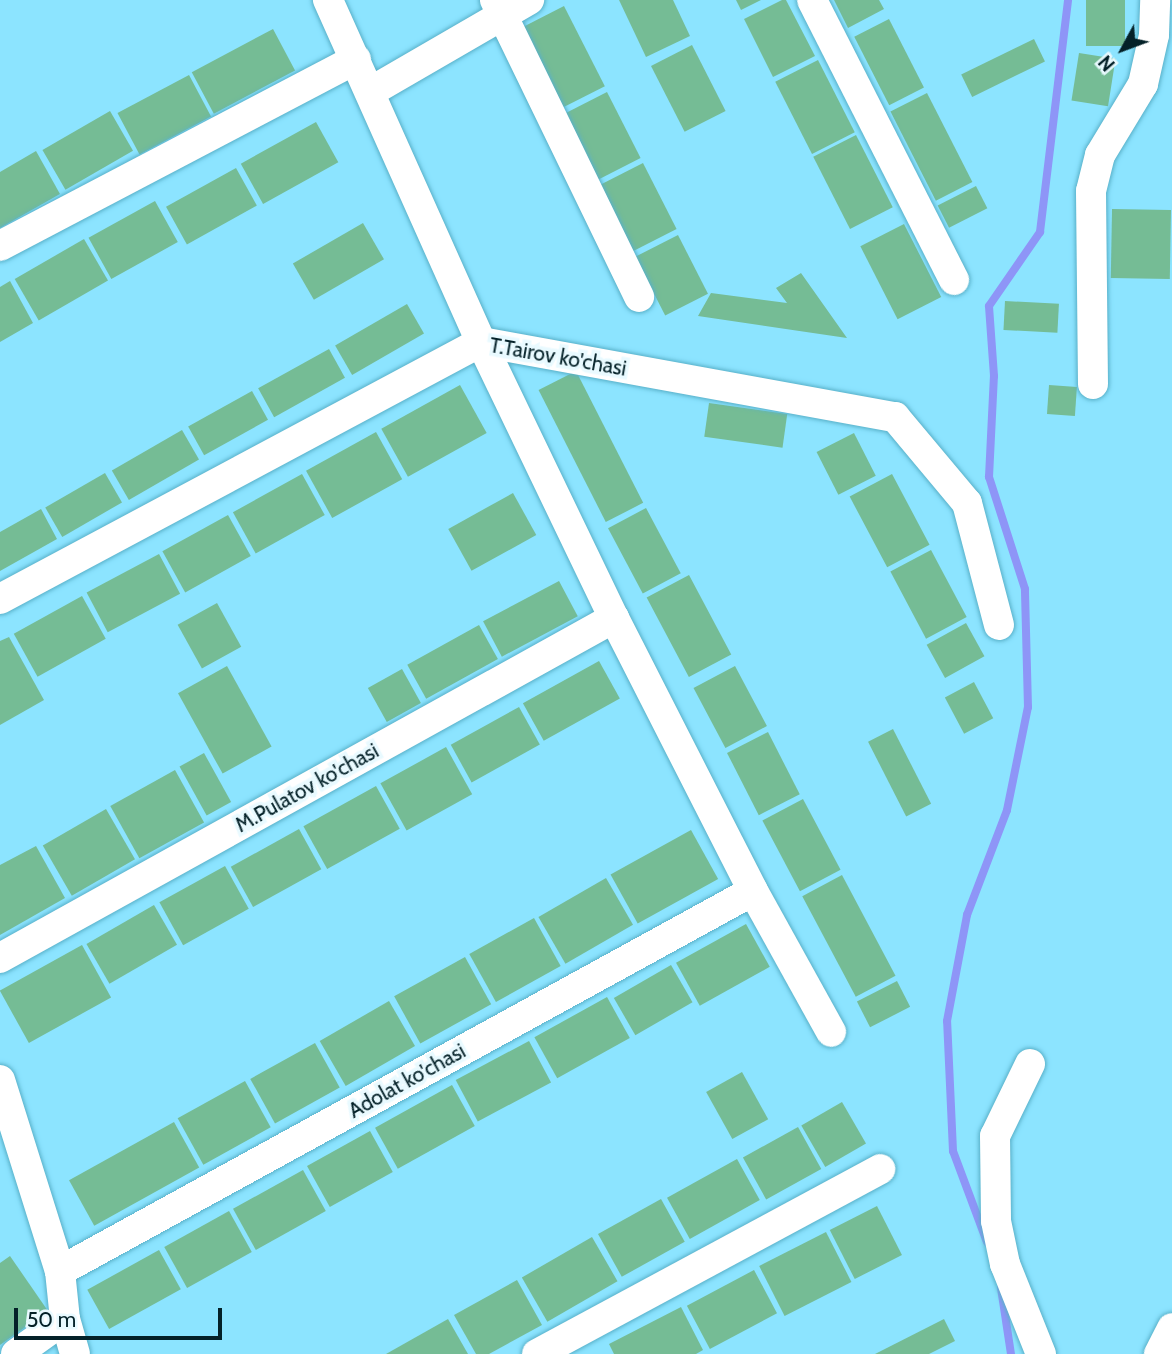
<!DOCTYPE html>
<style>
body{margin:0}
#map{position:relative;width:1172px;height:1354px;overflow:hidden;background:#8ce4ff;font-family:Cabin,sans-serif}
div>[style]{position:absolute}
.stream>*{height:8px;margin:-4px;padding:0 4px;transform-origin:4px;border-radius:4px;background:#8e95f7}
.building>*{inset:0;background:#75bc95;transform-origin:0 0}
.roads{filter:drop-shadow(0 0 2px #58b0c9) drop-shadow(0 0 2px #58b0c9)}
.minor>*{height:30px;margin:-15px;padding:0 15px;transform-origin:15px;border-radius:15px;background:#fff}
span{translate:-50% -50%;white-space:nowrap;text-align:center;line-height:1.15;-webkit-text-stroke:7px #e9faff;paint-order:stroke}
.street-label{font-size:21px;color:#042128}
.north{position:absolute;left:1088px;top:14px;width:70px;height:70px;-webkit-text-stroke:5px #e9faff;paint-order:stroke;rotate:229deg;font-size:19px;font-weight:700;line-height:28px;text-align:center;color:#042128}
.north::after{content:'';display:block;margin:auto;width:24px;height:32px;background:#042128;clip-path:polygon(50% 0,100% 100%,50% 72%,0 100%)}
.scale{position:absolute;left:14px;top:1308px;width:208px;height:32px;box-sizing:border-box;border:4px solid #042128;border-top:0;padding-left:9px;font-size:21px;line-height:24px;white-space:nowrap;color:#042128;-webkit-text-stroke:5px #e9faff;paint-order:stroke}
</style>
<div id="map">
<div class="stream">
<i style="left:987px;top:1242px;width:97px;rotate:-110.5deg"></i>
<i style="left:953px;top:1151px;width:130px;rotate:-92.6deg"></i>
<i style="left:947px;top:1021px;width:108px;rotate:-79.3deg"></i>
<i style="left:967px;top:915px;width:112px;rotate:-69.1deg"></i>
<i style="left:1007px;top:810px;width:105px;rotate:-78.5deg"></i>
<i style="left:1028px;top:707px;width:118px;rotate:-91.5deg"></i>
<i style="left:1025px;top:589px;width:118px;rotate:-107.8deg"></i>
<i style="left:989px;top:477px;width:101px;rotate:-87.2deg"></i>
<i style="left:994px;top:376px;width:70px;rotate:-94.1deg"></i>
<i style="left:989px;top:306px;width:90px;rotate:-55.4deg"></i>
<i style="left:1040px;top:232px;width:234px;rotate:-83.1deg"></i>
<i style="left:1001px;top:1288px;width:67px;rotate:81.4deg"></i>
</div>
<div class="building">
<i style="clip-path:polygon(619px 0,673px 0,690px 36px,646px 57px)"></i>
<i style="clip-path:polygon(736px 0,761px 0,741px 10px)"></i>
<i style="clip-path:polygon(782px 0,786px 0,815px 56px,773px 77px,744px 19px)"></i>
<i style="clip-path:polygon(834px 0,879px 0,884px 9px,848px 28px)"></i>
<i style="left:1086px;top:0;width:39px;height:46px"></i>
<i style="left:564px;top:6px;width:90px;height:51px;rotate:63deg"></i>
<i style="left:889px;top:19px;width:77px;height:39px;rotate:63deg"></i>
<i style="left:273px;top:29px;width:47px;height:92px;rotate:62deg"></i>
<i style="left:1034px;top:39px;width:25px;height:81px;rotate:64deg"></i>
<i style="left:692px;top:45px;width:74px;height:46px;rotate:63deg"></i>
<i style="left:1079px;top:53px;width:37px;height:48px;rotate:9deg"></i>
<i style="left:818px;top:60px;width:81px;height:48px;rotate:63deg"></i>
<i style="left:189px;top:75px;width:47px;height:81px;rotate:62deg"></i>
<i style="left:607px;top:92px;width:74px;height:50px;rotate:63deg"></i>
<i style="left:927px;top:93px;width:100px;height:41px;rotate:63deg"></i>
<i style="left:110px;top:111px;width:46px;height:78px;rotate:60deg"></i>
<i style="left:316px;top:122px;width:46px;height:86px;rotate:61deg"></i>
<i style="left:856px;top:135px;width:81px;height:48px;rotate:63deg"></i>
<i style="clip-path:polygon(36px 151px,60px 194px,0 228px,0 172px)"></i>
<i style="left:643px;top:163px;width:74px;height:49px;rotate:63deg"></i>
<i style="left:236px;top:168px;width:43px;height:80px;rotate:61deg"></i>
<i style="left:976px;top:186px;width:25px;height:43px;rotate:63deg"></i>
<i style="left:155px;top:201px;width:47px;height:76px;rotate:61deg"></i>
<i style="left:1112px;top:209px;width:59px;height:69px;rotate:1deg"></i>
<i style="left:363px;top:223px;width:42px;height:81px;rotate:60deg"></i>
<i style="left:904px;top:224px;width:82px;height:49px;rotate:63deg"></i>
<i style="left:678px;top:235px;width:66px;height:48px;rotate:63deg"></i>
<i style="left:84px;top:239px;width:48px;height:80px;rotate:60deg"></i>
<i style="clip-path:polygon(801px 273px,847px 338px,698px 316px,711px 293px,787px 303px,776px 288px)"></i>
<i style="clip-path:polygon(10px 281px,33px 323px,0 342px,0 287px)"></i>
<i style="left:1005px;top:301px;width:54px;height:29px;rotate:3deg"></i>
<i style="left:407px;top:304px;width:34px;height:83px;rotate:60deg"></i>
<i style="left:329px;top:349px;width:33px;height:81px;rotate:61deg"></i>
<i style="left:576px;top:371px;width:148px;height:42px;rotate:63deg"></i>
<i style="left:460px;top:385px;width:55px;height:90px;rotate:61deg"></i>
<i style="left:1049px;top:385px;width:28px;height:29px;rotate:4deg"></i>
<i style="left:252px;top:391px;width:33px;height:73px;rotate:61deg"></i>
<i style="left:709px;top:403px;width:79px;height:34px;rotate:8deg"></i>
<i style="left:182px;top:430px;width:34px;height:81px;rotate:60deg"></i>
<i style="left:376px;top:432px;width:54px;height:80px;rotate:61deg"></i>
<i style="left:854px;top:433px;width:48px;height:42px;rotate:63deg"></i>
<i style="left:105px;top:473px;width:34px;height:69px;rotate:60deg"></i>
<i style="left:302px;top:474px;width:47px;height:79px;rotate:61deg"></i>
<i style="left:892px;top:474px;width:80px;height:48px;rotate:62deg"></i>
<i style="left:513px;top:493px;width:48px;height:74px;rotate:61deg"></i>
<i style="left:646px;top:508px;width:74px;height:43px;rotate:62deg"></i>
<i style="clip-path:polygon(41px 509px,57px 539px,0 571px,0 532px)"></i>
<i style="left:228px;top:515px;width:47px;height:75px;rotate:61deg"></i>
<i style="left:931px;top:550px;width:76px;height:46px;rotate:62deg"></i>
<i style="left:159px;top:554px;width:45px;height:82px;rotate:62deg"></i>
<i style="left:689px;top:575px;width:90px;height:48px;rotate:62deg"></i>
<i style="left:559px;top:581px;width:40px;height:86px;rotate:62deg"></i>
<i style="left:82px;top:596px;width:49px;height:78px;rotate:61deg"></i>
<i style="left:217px;top:603px;width:50px;height:45px;rotate:61deg"></i>
<i style="left:966px;top:623px;width:38px;height:45px;rotate:61deg"></i>
<i style="left:479px;top:625px;width:39px;height:82px;rotate:61deg"></i>
<i style="clip-path:polygon(9px 637px,44px 700px,0 725px,0 641px)"></i>
<i style="left:599px;top:661px;width:43px;height:87px;rotate:61deg"></i>
<i style="left:227px;top:666px;width:92px;height:56px;rotate:61deg"></i>
<i style="left:735px;top:666px;width:68px;height:47px;rotate:62deg"></i>
<i style="left:402px;top:669px;width:39px;height:39px;rotate:61deg"></i>
<i style="left:974px;top:682px;width:41px;height:33px;rotate:62deg"></i>
<i style="left:519px;top:707px;width:43px;height:78px;rotate:61deg"></i>
<i style="left:893px;top:729px;width:84px;height:28px;rotate:63deg"></i>
<i style="left:768px;top:732px;width:70px;height:46px;rotate:63deg"></i>
<i style="left:446px;top:747px;width:54px;height:75px;rotate:61deg"></i>
<i style="left:204px;top:753px;width:56px;height:28px;rotate:61deg"></i>
<i style="left:175px;top:770px;width:60px;height:74px;rotate:61deg"></i>
<i style="left:376px;top:786px;width:49px;height:83px;rotate:61deg"></i>
<i style="left:803px;top:799px;width:80px;height:46px;rotate:62deg"></i>
<i style="left:106px;top:809px;width:58px;height:73px;rotate:60deg"></i>
<i style="left:299px;top:829px;width:46px;height:78px;rotate:61deg"></i>
<i style="left:691px;top:830px;width:56px;height:92px;rotate:61deg"></i>
<i style="clip-path:polygon(36px 846px,65px 898px,0 935px,0 865px)"></i>
<i style="left:225px;top:866px;width:49px;height:75px;rotate:61deg"></i>
<i style="left:842px;top:875px;width:114px;height:45px;rotate:62deg"></i>
<i style="left:606px;top:878px;width:54px;height:78px;rotate:60deg"></i>
<i style="left:154px;top:905px;width:46px;height:78px;rotate:60deg"></i>
<i style="left:534px;top:918px;width:55px;height:74px;rotate:61deg"></i>
<i style="left:746px;top:924px;width:49px;height:80px;rotate:61deg"></i>
<i style="left:82px;top:945px;width:60px;height:94px;rotate:61deg"></i>
<i style="left:465px;top:957px;width:54px;height:81px;rotate:61deg"></i>
<i style="left:671px;top:965px;width:43px;height:66px;rotate:60deg"></i>
<i style="left:897px;top:981px;width:29px;height:45px;rotate:63deg"></i>
<i style="left:607px;top:997px;width:47px;height:83px;rotate:61deg"></i>
<i style="left:389px;top:1001px;width:52px;height:80px;rotate:60deg"></i>
<i style="left:529px;top:1041px;width:47px;height:83px;rotate:62deg"></i>
<i style="left:315px;top:1043px;width:51px;height:74px;rotate:61deg"></i>
<i style="left:742px;top:1072px;width:54px;height:41px;rotate:61deg"></i>
<i style="left:245px;top:1081px;width:53px;height:77px;rotate:61deg"></i>
<i style="left:452px;top:1085px;width:47px;height:88px;rotate:61deg"></i>
<i style="left:842px;top:1102px;width:48px;height:47px;rotate:60deg"></i>
<i style="left:174px;top:1122px;width:52px;height:120px;rotate:61deg"></i>
<i style="left:798px;top:1127px;width:48px;height:63px;rotate:61deg"></i>
<i style="left:370px;top:1131px;width:47px;height:72px;rotate:61deg"></i>
<i style="left:737px;top:1159px;width:47px;height:80px;rotate:61deg"></i>
<i style="left:303px;top:1170px;width:47px;height:80px;rotate:61deg"></i>
<i style="left:661px;top:1199px;width:49px;height:72px;rotate:61deg"></i>
<i style="left:877px;top:1206px;width:55px;height:53px;rotate:63deg"></i>
<i style="left:229px;top:1211px;width:47px;height:74px;rotate:61deg"></i>
<i style="left:826px;top:1232px;width:56px;height:75px;rotate:63deg"></i>
<i style="left:592px;top:1237px;width:51px;height:81px;rotate:60deg"></i>
<i style="left:159px;top:1250px;width:45px;height:82px;rotate:61deg"></i>
<i style="clip-path:polygon(10px 1256px,48px 1311px,0 1345px,0 1263px)"></i>
<i style="left:754px;top:1270px;width:49px;height:76px;rotate:62deg"></i>
<i style="clip-path:polygon(517px 1280px,542px 1325px,489px 1354px,476px 1354px,454px 1315px)"></i>
<i style="clip-path:polygon(681px 1307px,703px 1350px,696px 1354px,614px 1354px,609px 1344px)"></i>
<i style="clip-path:polygon(448px 1319px,468px 1354px,386px 1354px)"></i>
<i style="clip-path:polygon(944px 1319px,955px 1341px,929px 1354px,875px 1354px)"></i>
</div>
<div class="roads">
<div class="minor">
<i style="left:328px;top:0;width:375px;rotate:65.9deg"></i>
<i style="left:481px;top:342px;width:306px;rotate:64.3deg"></i>
<i style="left:614px;top:618px;width:306px;rotate:63deg"></i>
<i style="left:753px;top:891px;width:161px;rotate:61deg"></i>
<i style="left:495px;top:0;width:330px;rotate:64.1deg"></i>
<i style="left:812px;top:0;width:314px;rotate:63.1deg"></i>
<i style="left:370px;top:92px;width:184px;rotate:-30.1deg"></i>
<i style="left:0;top:246px;width:402px;rotate:-27.7deg"></i>
<i style="left:1093px;top:384px;width:193px;rotate:-90.6deg"></i>
<i style="left:1091px;top:191px;width:37px;rotate:-76deg"></i>
<i style="left:1100px;top:155px;width:83px;rotate:-58.8deg"></i>
<i style="left:1143px;top:84px;width:50px;rotate:-77.3deg"></i>
<i style="left:1154px;top:35px;width:35px;rotate:-88deg"></i>
<i style="left:0;top:599px;width:545px;rotate:-28.12deg"></i>
<i style="left:481px;top:342px;width:421px;rotate:10.3deg"></i>
<i style="left:895px;top:417px;width:112px;rotate:50.1deg"></i>
<i style="left:967px;top:503px;width:126px;rotate:75.3deg"></i>
<i style="left:0;top:958px;width:702px;rotate:-28.98deg"></i>
<i style="left:1030px;top:1064px;width:80px;rotate:115.9deg"></i>
<i style="left:995px;top:1136px;width:85px;rotate:89.3deg"></i>
<i style="left:996px;top:1221px;width:44px;rotate:78.2deg"></i>
<i style="left:1005px;top:1264px;width:97px;rotate:68.2deg"></i>
<i style="left:0;top:1080px;width:200px;rotate:72.6deg"></i>
<i style="left:60px;top:1271px;width:48px;rotate:84.1deg"></i>
<i style="left:65px;top:1319px;width:36px;rotate:74deg"></i>
<i style="left:60px;top:1271px;width:790px;rotate:-28.74deg"></i>
<i style="left:16px;top:1354px;width:60px;rotate:-35.5deg"></i>
<i style="left:537px;top:1354px;width:390px;rotate:-28.3deg"></i>
<i style="left:1159px;top:1354px;width:29px;rotate:-63deg"></i>
</div>
</div>
<div class="street-label">
<span style="left:558px;top:357px;rotate:10deg">T.Tairov ko'chasi</span>
<span style="left:307px;top:788px;rotate:-29deg">M.Pulatov ko'chasi</span>
<span style="left:407px;top:1081px;rotate:-29deg">Adolat ko'chasi</span>
</div>
<div class="north">N</div>
<div class="scale">50 m</div>
</div>
